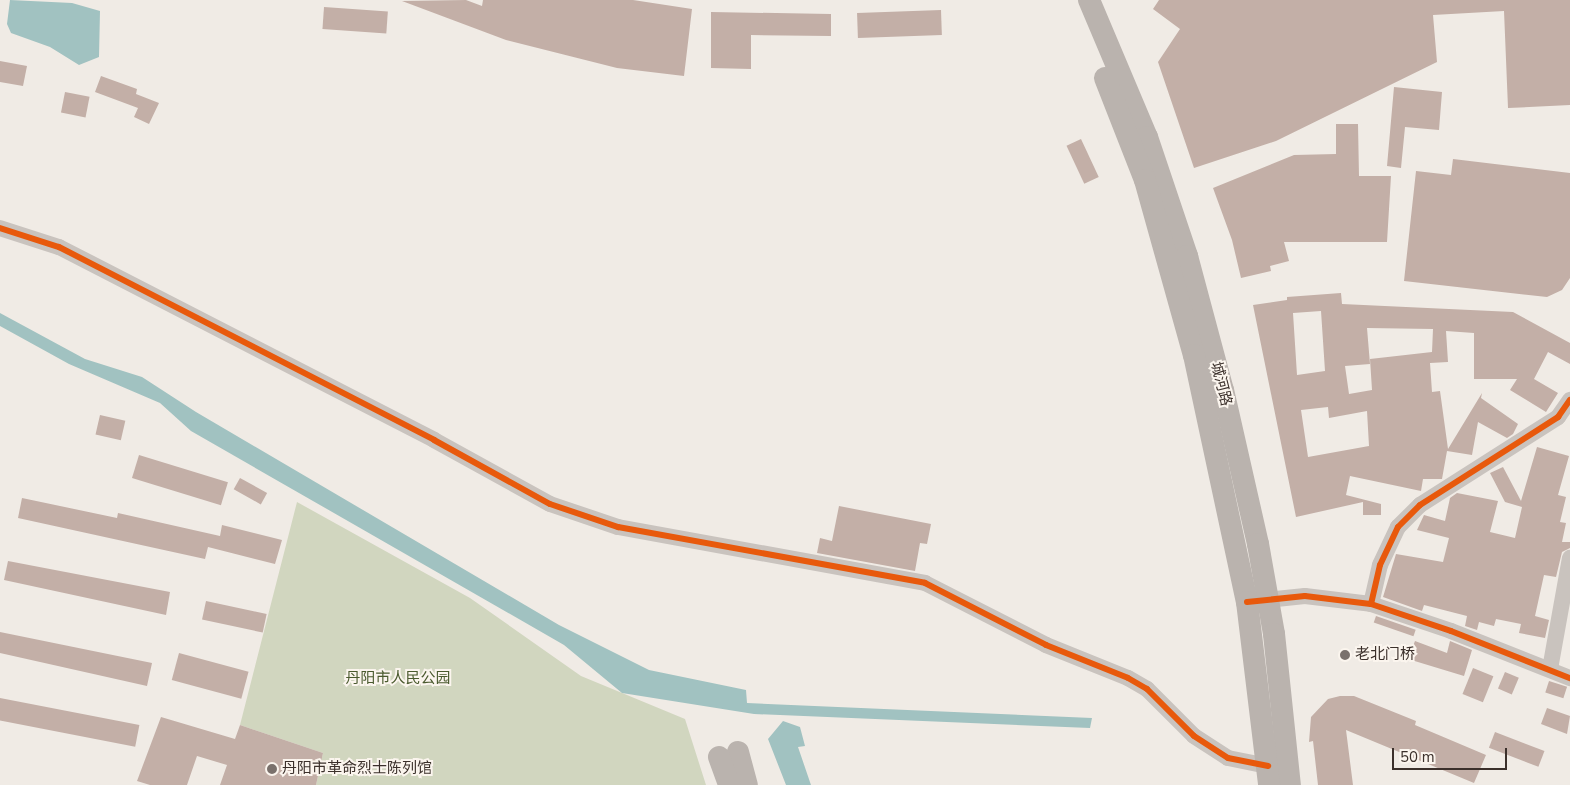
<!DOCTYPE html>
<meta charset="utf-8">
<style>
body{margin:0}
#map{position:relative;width:1570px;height:785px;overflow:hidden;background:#f0ebe5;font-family:"Nunito Sans","Noto Sans SC",sans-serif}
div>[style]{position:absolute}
.green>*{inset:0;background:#d1d6bf}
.water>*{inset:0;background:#a1c2c1}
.building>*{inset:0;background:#c3afa7;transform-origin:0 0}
.street>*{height:16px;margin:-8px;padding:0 8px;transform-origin:8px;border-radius:8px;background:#c9c3be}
.secondary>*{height:22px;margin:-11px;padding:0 11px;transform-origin:11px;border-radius:11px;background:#bab3ae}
.cycleway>*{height:6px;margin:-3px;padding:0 3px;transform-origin:3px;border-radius:3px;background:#e8590c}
.dots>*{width:14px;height:14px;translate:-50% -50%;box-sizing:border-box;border:2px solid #fbf5ee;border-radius:50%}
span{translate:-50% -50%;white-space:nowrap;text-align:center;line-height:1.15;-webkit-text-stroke:4px #fbf5ee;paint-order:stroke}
.street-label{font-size:15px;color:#3b302b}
.poi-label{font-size:15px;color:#3b302b}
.left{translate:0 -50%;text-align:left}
.park-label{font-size:15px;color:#4a5a2e}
.scale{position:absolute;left:1392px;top:748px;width:115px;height:22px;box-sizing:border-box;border:2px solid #3b302b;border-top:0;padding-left:6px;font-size:15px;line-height:18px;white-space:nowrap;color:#3b302b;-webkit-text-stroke:4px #fbf5ee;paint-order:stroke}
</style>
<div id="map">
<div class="green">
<i style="clip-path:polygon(297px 502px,470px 598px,581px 676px,685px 719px,706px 785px,316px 785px,323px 753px,240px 725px)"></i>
</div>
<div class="water">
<i style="clip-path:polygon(10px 0,72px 3px,100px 11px,99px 57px,79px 65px,50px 47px,11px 33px,7px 24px)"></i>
<i style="clip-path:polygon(0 313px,85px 359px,142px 377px,196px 412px,559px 625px,649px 670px,746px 690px,747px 703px,1092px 718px,1090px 728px,754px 714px,622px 693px,564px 645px,191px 431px,160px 403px,69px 364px,0 326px)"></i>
<i style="clip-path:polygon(783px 721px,800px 727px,805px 746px,798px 747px,811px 785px,786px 785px,768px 739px)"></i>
</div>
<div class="building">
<i style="clip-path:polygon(466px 0,482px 6px,483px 0,633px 0,692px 9px,684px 76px,617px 68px,506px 40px,402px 1px)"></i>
<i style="clip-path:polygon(1159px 0,1570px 0,1570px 105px,1508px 108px,1504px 11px,1433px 15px,1437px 62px,1276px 141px,1194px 168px,1158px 62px,1180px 29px,1153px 9px)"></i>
<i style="left:324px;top:7px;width:64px;height:22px;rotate:4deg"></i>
<i style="left:941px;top:10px;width:25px;height:84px;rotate:88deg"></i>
<i style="clip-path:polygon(711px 12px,831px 14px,831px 36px,751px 35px,751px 69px,711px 68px)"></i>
<i style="clip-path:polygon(0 61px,27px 66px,23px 86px,0 82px)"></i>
<i style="clip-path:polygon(101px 76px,137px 89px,136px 94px,159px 103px,149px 124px,134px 117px,138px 108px,95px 92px)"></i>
<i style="clip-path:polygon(1394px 87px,1442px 92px,1439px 130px,1405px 127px,1401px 168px,1387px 166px)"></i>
<i style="left:65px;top:92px;width:25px;height:21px;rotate:11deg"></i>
<i style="clip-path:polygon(1336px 124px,1358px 124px,1359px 176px,1391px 176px,1387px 242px,1284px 242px,1289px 261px,1270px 266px,1271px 271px,1241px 278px,1232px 240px,1213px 188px,1294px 155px,1336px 154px)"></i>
<i style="left:1081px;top:139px;width:42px;height:16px;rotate:65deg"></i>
<i style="clip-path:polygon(1453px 159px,1570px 173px,1570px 278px,1562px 290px,1547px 297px,1404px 281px,1416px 171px,1451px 175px)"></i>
<i style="clip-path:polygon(evenodd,1341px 293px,1342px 304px,1513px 312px,1570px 343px,1570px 364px,1548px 352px,1534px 379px,1558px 393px,1546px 412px,1510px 390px,1517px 379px,1474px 379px,1474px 333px,1446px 331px,1448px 362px,1430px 363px,1432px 392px,1440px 391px,1448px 449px,1482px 393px,1481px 398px,1518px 424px,1513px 434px,1507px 438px,1478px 422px,1472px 455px,1447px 451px,1442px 479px,1423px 479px,1421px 491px,1350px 476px,1346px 495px,1381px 504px,1381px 515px,1363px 515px,1363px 502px,1296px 517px,1253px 305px,1287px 300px,1287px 297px,1341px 293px,1321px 311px,1325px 371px,1297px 375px,1293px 313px,1321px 311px,1341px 293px,1367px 328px,1433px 329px,1432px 352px,1370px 359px,1372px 390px,1349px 394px,1345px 366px,1370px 364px,1367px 328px,1341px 293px,1328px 407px,1329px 418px,1367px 411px,1369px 446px,1308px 457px,1301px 410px,1328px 407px)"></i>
<i style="left:100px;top:415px;width:26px;height:20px;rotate:13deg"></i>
<i style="clip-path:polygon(1537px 447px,1569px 456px,1558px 495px,1566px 497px,1560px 522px,1566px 523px,1562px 542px,1570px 542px,1570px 548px,1562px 552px,1556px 577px,1544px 575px,1535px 616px,1549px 620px,1545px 638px,1519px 633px,1521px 624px,1496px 619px,1494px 626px,1479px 622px,1477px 630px,1465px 626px,1467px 616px,1424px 605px,1422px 611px,1383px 597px,1396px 554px,1443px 562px,1449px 538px,1417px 530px,1424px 515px,1445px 521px,1450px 498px,1457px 493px,1498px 501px,1490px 532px,1515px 538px,1522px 507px,1505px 502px,1490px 473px,1503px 467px,1521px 501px)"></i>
<i style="left:139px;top:455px;width:93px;height:24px;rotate:17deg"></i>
<i style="left:240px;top:478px;width:31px;height:13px;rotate:29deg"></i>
<i style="clip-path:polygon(22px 498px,117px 518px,118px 513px,220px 536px,222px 525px,282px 540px,275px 564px,208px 547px,205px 559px,18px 518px)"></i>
<i style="clip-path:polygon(839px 506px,931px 524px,927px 544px,920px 543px,915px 571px,817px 553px,820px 538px,832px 541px)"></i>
<i style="clip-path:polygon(8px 561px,170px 592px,166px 615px,4px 580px)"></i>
<i style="left:206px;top:601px;width:62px;height:19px;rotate:12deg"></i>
<i style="left:1376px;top:616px;width:42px;height:7px;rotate:19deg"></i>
<i style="clip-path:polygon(0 632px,152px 663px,147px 686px,0 653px)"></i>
<i style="clip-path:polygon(1415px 641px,1447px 653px,1450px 641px,1472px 650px,1464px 676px,1408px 659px)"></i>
<i style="left:179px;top:653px;width:72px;height:28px;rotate:15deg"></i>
<i style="left:1473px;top:668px;width:22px;height:28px;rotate:22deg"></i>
<i style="left:1505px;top:672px;width:15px;height:18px;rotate:23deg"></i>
<i style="left:1549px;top:681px;width:19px;height:12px;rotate:18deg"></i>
<i style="clip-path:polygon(1340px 696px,1354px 696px,1416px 721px,1415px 725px,1486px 755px,1474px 783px,1346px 730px,1353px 785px,1318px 785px,1313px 741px,1309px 742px,1311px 717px,1328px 699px)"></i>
<i style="left:0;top:698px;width:142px;height:22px;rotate:11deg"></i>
<i style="clip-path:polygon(1547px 708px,1570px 716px,1567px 734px,1541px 724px)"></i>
<i style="clip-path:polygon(161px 717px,235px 739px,240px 725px,323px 753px,316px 785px,220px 785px,227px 765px,197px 756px,187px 785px,150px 785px,137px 781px)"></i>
<i style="left:1495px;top:732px;width:53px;height:17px;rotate:21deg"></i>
</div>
<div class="street">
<i style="left:0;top:228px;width:62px;rotate:17.9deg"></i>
<i style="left:59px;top:247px;width:422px;rotate:27.2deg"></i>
<i style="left:434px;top:440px;width:132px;rotate:28.9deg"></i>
<i style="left:550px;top:504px;width:72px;rotate:18.7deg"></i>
<i style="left:618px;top:527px;width:312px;rotate:10.3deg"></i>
<i style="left:925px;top:583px;width:136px;rotate:27.1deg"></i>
<i style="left:1046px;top:645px;width:88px;rotate:21.9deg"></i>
<i style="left:1128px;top:678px;width:22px;rotate:30deg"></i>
<i style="left:1147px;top:689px;width:66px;rotate:45deg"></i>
<i style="left:1194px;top:736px;width:40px;rotate:32.9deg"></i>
<i style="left:1228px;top:758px;width:41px;rotate:11.3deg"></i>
<i style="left:1257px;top:601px;width:48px;rotate:-5.9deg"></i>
<i style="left:1305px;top:596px;width:66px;rotate:6.9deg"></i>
<i style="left:1371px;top:604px;width:84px;rotate:18.6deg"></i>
<i style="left:1451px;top:631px;width:128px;rotate:21.6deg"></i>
<i style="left:1371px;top:604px;width:40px;rotate:-77deg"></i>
<i style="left:1380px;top:565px;width:42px;rotate:-64.7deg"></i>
<i style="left:1398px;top:527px;width:31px;rotate:-45deg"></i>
<i style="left:1420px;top:505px;width:164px;rotate:-32.5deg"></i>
<i style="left:1558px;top:417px;width:21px;rotate:-55deg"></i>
<i style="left:1550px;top:669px;width:113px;rotate:-79.8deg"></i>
</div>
<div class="secondary">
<i style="left:1089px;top:0;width:149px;rotate:67.1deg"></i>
<i style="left:1147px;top:137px;width:126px;rotate:71.4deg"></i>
<i style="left:1187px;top:256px;width:139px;rotate:75deg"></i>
<i style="left:1223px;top:390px;width:158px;rotate:77.2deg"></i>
<i style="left:1258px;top:544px;width:91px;rotate:79.9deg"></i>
<i style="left:1274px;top:634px;width:152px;rotate:84deg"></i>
<i style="left:1105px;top:78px;width:110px;rotate:68.6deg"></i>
<i style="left:1145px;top:180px;width:182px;rotate:74.4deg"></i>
<i style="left:1194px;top:355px;width:253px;rotate:77.9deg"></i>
<i style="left:1247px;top:602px;width:184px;rotate:83.1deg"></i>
<i style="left:738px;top:752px;width:34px;rotate:75deg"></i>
<i style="left:719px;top:757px;width:30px;rotate:70deg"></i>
</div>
<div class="cycleway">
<i style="left:0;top:228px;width:62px;rotate:17.9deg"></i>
<i style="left:59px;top:247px;width:422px;rotate:27.2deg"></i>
<i style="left:434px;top:440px;width:132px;rotate:28.9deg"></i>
<i style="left:550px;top:504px;width:72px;rotate:18.7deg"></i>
<i style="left:618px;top:527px;width:312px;rotate:10.3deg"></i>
<i style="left:925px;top:583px;width:136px;rotate:27.1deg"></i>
<i style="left:1046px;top:645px;width:88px;rotate:21.9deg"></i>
<i style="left:1128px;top:678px;width:22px;rotate:30deg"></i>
<i style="left:1147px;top:689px;width:66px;rotate:45deg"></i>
<i style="left:1194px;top:736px;width:40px;rotate:32.9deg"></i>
<i style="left:1228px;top:758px;width:41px;rotate:11.3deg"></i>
<i style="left:1247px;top:602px;width:58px;rotate:-5.9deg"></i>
<i style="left:1305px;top:596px;width:66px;rotate:6.9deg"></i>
<i style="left:1371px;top:604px;width:84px;rotate:18.6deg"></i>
<i style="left:1451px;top:631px;width:128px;rotate:21.6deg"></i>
<i style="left:1371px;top:604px;width:40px;rotate:-77deg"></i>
<i style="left:1380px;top:565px;width:42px;rotate:-64.7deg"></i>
<i style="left:1398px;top:527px;width:31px;rotate:-45deg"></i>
<i style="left:1420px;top:505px;width:164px;rotate:-32.5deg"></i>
<i style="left:1558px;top:417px;width:21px;rotate:-55deg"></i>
</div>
<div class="dots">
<i style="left:1345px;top:655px;background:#7a716c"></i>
<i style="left:272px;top:769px;background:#7a716c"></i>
</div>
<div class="street-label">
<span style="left:1221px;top:384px;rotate:76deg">城河路</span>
</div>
<div class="poi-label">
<span class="left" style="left:1355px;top:655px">老北门桥</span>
<span class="left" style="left:282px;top:769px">丹阳市革命烈士陈列馆</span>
</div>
<div class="park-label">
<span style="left:398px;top:679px">丹阳市人民公园</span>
</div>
<div class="scale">50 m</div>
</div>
